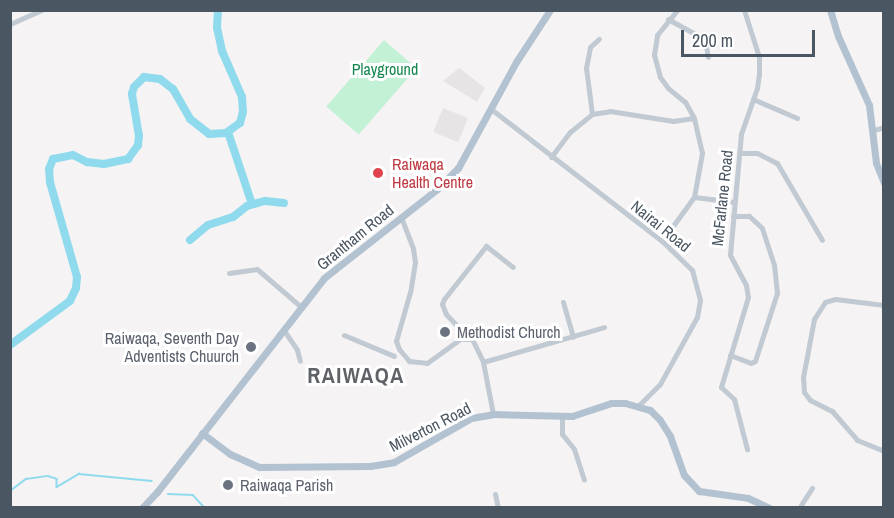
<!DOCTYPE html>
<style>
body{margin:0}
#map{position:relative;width:894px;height:518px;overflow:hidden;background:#f5f3f3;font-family:"Archivo Narrow",sans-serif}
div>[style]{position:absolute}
.education>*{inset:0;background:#e6e4e5;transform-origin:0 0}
.green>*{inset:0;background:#c3f1d5;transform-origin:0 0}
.stream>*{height:1.5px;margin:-0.75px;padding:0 0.75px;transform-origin:0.75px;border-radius:0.75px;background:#90daee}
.river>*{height:8px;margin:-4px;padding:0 4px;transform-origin:4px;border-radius:4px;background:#90daee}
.minor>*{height:5px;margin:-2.5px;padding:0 2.5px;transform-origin:2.5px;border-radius:2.5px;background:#c1cad2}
.major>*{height:7px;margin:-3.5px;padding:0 3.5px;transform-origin:3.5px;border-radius:3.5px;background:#b3c2d1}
.dots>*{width:16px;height:16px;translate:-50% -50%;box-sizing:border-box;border:3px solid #fff;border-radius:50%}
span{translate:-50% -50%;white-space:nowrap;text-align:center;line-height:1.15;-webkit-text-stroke:6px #fff;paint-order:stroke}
.park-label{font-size:16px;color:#17864f}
.health-label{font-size:16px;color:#be3a42}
.left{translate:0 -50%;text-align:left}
.street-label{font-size:16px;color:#4a5661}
.worship-label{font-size:16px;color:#5b616d}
.right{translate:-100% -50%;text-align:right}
.district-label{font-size:22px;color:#5f6368;font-weight:700;letter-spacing:1.5px}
.frame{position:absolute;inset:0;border:12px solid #4a5661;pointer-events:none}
.scale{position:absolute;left:681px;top:30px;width:134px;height:27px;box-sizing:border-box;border:3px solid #4a5661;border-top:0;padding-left:8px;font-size:18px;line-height:21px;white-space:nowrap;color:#4a5661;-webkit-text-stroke:4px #fff;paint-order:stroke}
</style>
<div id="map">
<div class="education">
<i style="clip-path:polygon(459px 68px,485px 88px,477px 102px,443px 81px)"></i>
<i style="left:443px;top:108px;width:27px;height:26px;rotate:22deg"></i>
</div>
<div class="green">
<i style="left:384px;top:40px;width:43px;height:88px;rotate:41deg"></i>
</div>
<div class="stream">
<i style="left:10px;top:491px;width:20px;rotate:-37deg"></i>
<i style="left:26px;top:479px;width:22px;rotate:-8deg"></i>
<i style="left:48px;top:476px;width:9px;rotate:18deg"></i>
<i style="left:57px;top:479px;width:8px;rotate:90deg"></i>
<i style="left:57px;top:487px;width:26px;rotate:-31deg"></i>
<i style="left:79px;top:474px;width:73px;rotate:5.5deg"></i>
<i style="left:168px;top:494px;width:25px;rotate:2deg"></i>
<i style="left:193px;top:495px;width:18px;rotate:47deg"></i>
</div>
<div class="river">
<i style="left:228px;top:132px;width:76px;rotate:71.6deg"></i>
<i style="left:190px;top:240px;width:23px;rotate:-40deg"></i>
<i style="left:208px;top:225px;width:26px;rotate:-18deg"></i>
<i style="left:233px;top:217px;width:18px;rotate:-38deg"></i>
<i style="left:247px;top:206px;width:19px;rotate:-16deg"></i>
<i style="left:265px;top:201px;width:19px;rotate:6deg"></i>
<i style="left:10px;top:345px;width:74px;rotate:-36.3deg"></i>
<i style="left:70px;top:301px;width:14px;rotate:-65deg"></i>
<i style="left:76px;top:288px;width:11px;rotate:-85deg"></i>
<i style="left:77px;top:277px;width:99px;rotate:-105.9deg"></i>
<i style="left:50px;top:182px;width:13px;rotate:-94deg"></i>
<i style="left:49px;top:169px;width:11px;rotate:-68deg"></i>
<i style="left:53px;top:159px;width:20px;rotate:-11deg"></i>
<i style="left:73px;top:155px;width:16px;rotate:27deg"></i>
<i style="left:87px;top:162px;width:17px;rotate:7deg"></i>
<i style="left:104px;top:164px;width:25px;rotate:-12deg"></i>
<i style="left:128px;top:159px;width:17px;rotate:-54deg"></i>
<i style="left:138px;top:145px;width:9px;rotate:-84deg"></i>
<i style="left:139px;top:136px;width:43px;rotate:-99.5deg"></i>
<i style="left:132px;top:94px;width:7px;rotate:-74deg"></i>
<i style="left:134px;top:87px;width:14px;rotate:-45deg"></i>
<i style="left:144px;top:77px;width:16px;rotate:7deg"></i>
<i style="left:160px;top:79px;width:16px;rotate:38deg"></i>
<i style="left:173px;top:89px;width:34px;rotate:60deg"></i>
<i style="left:190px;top:119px;width:24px;rotate:38deg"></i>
<i style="left:209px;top:134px;width:17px;rotate:-3deg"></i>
<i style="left:226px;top:133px;width:17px;rotate:-36deg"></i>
<i style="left:240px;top:123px;width:11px;rotate:-75deg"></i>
<i style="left:243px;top:112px;width:15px;rotate:-94deg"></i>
<i style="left:242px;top:97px;width:50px;rotate:-113.5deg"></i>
<i style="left:222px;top:51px;width:24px;rotate:-102deg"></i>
<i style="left:217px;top:28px;width:18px;rotate:-87deg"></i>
</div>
<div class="minor">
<i style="left:744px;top:10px;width:49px;rotate:72.3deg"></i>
<i style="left:759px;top:57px;width:17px;rotate:90deg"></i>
<i style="left:759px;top:74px;width:14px;rotate:98deg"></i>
<i style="left:757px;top:88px;width:49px;rotate:109.2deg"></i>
<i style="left:741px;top:134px;width:121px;rotate:95.2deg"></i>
<i style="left:730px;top:255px;width:34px;rotate:62deg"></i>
<i style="left:746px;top:285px;width:12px;rotate:81deg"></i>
<i style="left:748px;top:297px;width:94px;rotate:106.7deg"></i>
<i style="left:721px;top:387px;width:18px;rotate:43deg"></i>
<i style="left:734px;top:399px;width:52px;rotate:75.4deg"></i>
<i style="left:668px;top:19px;width:33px;rotate:29deg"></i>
<i style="left:697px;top:35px;width:14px;rotate:51deg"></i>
<i style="left:706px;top:46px;width:11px;rotate:80deg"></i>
<i style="left:10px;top:24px;width:34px;rotate:-24deg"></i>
<i style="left:753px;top:99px;width:48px;rotate:23.4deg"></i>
<i style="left:491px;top:109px;width:216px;rotate:37.7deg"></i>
<i style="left:662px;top:241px;width:42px;rotate:44deg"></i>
<i style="left:692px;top:270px;width:31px;rotate:75deg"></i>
<i style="left:700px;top:300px;width:17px;rotate:100deg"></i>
<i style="left:697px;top:317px;width:77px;rotate:118.9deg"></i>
<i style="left:660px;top:384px;width:30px;rotate:135deg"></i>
<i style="left:592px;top:114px;width:46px;rotate:-97.4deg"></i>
<i style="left:586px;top:68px;width:21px;rotate:-79deg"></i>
<i style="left:590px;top:47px;width:12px;rotate:-42deg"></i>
<i style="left:874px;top:130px;width:10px;rotate:-17deg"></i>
<i style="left:741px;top:153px;width:16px"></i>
<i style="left:757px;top:153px;width:22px;rotate:27deg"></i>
<i style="left:777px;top:163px;width:89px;rotate:59.7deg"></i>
<i style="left:551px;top:157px;width:31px;rotate:-53deg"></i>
<i style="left:570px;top:132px;width:28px;rotate:-39deg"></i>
<i style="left:592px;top:114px;width:18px;rotate:-9deg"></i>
<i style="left:610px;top:111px;width:64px;rotate:9deg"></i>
<i style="left:673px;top:121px;width:21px;rotate:-8deg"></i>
<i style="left:694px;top:197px;width:41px;rotate:7deg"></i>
<i style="left:401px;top:217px;width:34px;rotate:69deg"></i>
<i style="left:413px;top:249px;width:13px;rotate:81deg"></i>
<i style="left:415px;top:262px;width:30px;rotate:99deg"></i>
<i style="left:410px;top:292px;width:51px;rotate:105.9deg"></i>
<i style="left:396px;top:341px;width:9px;rotate:69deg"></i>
<i style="left:399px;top:349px;width:16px;rotate:50deg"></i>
<i style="left:409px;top:361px;width:18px;rotate:6deg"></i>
<i style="left:427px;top:363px;width:41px;rotate:-36deg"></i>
<i style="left:460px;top:339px;width:12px"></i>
<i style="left:472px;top:339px;width:25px;rotate:64deg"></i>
<i style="left:483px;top:362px;width:53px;rotate:79.1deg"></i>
<i style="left:662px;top:241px;width:54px;rotate:-54deg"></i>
<i style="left:694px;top:197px;width:45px;rotate:-79.7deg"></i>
<i style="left:702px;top:153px;width:36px;rotate:-103deg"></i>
<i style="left:694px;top:118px;width:18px;rotate:-119deg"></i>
<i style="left:685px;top:102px;width:22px;rotate:-141deg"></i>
<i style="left:668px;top:88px;width:14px;rotate:-126deg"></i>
<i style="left:660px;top:77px;width:23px;rotate:-105deg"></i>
<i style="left:654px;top:55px;width:20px;rotate:-81deg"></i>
<i style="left:657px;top:35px;width:32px;rotate:-51deg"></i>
<i style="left:229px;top:273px;width:28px;rotate:-8deg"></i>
<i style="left:257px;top:269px;width:57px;rotate:40.7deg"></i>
<i style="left:563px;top:302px;width:36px;rotate:74deg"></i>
<i style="left:884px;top:305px;width:49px;rotate:-173deg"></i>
<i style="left:835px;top:299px;width:10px;rotate:163deg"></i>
<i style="left:825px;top:302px;width:20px;rotate:123deg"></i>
<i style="left:814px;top:319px;width:59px;rotate:100.7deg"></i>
<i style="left:803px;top:377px;width:15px;rotate:86deg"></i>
<i style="left:804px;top:392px;width:10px;rotate:53deg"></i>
<i style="left:810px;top:400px;width:25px;rotate:27deg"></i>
<i style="left:832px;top:411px;width:38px;rotate:49deg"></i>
<i style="left:857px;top:440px;width:29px;rotate:22deg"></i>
<i style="left:283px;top:329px;width:25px;rotate:56deg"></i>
<i style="left:297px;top:350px;width:11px;rotate:75deg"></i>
<i style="left:344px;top:335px;width:54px;rotate:22.8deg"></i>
<i style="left:468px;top:337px;width:32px;rotate:-134deg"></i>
<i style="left:446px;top:314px;width:11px;rotate:-112deg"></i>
<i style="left:442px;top:304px;width:5px;rotate:-68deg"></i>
<i style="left:444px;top:299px;width:68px;rotate:-51.6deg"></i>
<i style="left:486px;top:246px;width:34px;rotate:38deg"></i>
<i style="left:730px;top:355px;width:22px;rotate:21deg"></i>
<i style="left:751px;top:363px;width:4px;rotate:-27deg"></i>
<i style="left:755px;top:361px;width:71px;rotate:-72.1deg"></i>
<i style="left:777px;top:293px;width:28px;rotate:-96deg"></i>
<i style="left:774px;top:265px;width:39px;rotate:-108deg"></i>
<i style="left:762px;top:228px;width:18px;rotate:-137deg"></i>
<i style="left:749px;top:216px;width:16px;rotate:180deg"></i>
<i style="left:483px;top:362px;width:126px;rotate:-16.1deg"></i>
<i style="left:562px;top:416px;width:18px;rotate:90deg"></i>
<i style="left:562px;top:434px;width:19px;rotate:51deg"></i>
<i style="left:574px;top:449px;width:32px;rotate:72deg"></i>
<i style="left:495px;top:494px;width:14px;rotate:78deg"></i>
<i style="left:799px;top:508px;width:24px;rotate:-57deg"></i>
</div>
<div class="major">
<i style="left:830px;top:10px;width:27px;rotate:73deg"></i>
<i style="left:838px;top:36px;width:76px;rotate:65.8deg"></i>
<i style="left:869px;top:105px;width:58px;rotate:83.1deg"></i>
<i style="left:876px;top:163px;width:22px;rotate:68deg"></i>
<i style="left:202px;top:433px;width:35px;rotate:37deg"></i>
<i style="left:230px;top:454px;width:32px;rotate:24deg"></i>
<i style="left:259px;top:467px;width:111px;rotate:-0.5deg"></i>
<i style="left:370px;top:466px;width:24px;rotate:-9deg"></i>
<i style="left:394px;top:462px;width:89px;rotate:-29.7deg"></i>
<i style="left:471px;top:418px;width:22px;rotate:-10deg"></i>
<i style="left:493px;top:414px;width:79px;rotate:1.5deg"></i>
<i style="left:572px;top:416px;width:41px;rotate:-18.4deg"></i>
<i style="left:611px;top:403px;width:14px"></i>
<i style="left:625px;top:403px;width:26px;rotate:16deg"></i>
<i style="left:650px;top:410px;width:14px;rotate:45deg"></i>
<i style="left:660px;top:420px;width:19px;rotate:58deg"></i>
<i style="left:670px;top:436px;width:41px;rotate:70.3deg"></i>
<i style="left:684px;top:475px;width:22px;rotate:47deg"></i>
<i style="left:699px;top:491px;width:49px;rotate:8.1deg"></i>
<i style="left:748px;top:498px;width:23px;rotate:25deg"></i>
<i style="left:142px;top:508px;width:22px;rotate:-47deg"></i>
<i style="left:157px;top:492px;width:271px;rotate:-52deg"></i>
<i style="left:324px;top:278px;width:144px;rotate:-38.2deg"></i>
<i style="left:437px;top:189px;width:30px;rotate:-45deg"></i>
<i style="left:458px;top:168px;width:121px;rotate:-61.3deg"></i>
<i style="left:516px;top:62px;width:62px;rotate:-56.8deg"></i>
</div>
<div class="dots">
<i style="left:378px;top:173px;background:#e0444e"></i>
<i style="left:445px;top:332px;background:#6b7280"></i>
<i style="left:251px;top:347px;background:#6b7280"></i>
<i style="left:228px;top:485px;background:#6b7280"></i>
</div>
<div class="park-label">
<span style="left:385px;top:69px">Playground</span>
</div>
<div class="health-label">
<span class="left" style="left:392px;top:173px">Raiwaqa<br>Health Centre</span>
</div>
<div class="street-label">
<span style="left:722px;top:198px;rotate:-84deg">McFarlane Road</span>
<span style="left:661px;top:226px;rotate:39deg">Nairai Road</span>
<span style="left:355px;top:237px;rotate:-39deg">Grantham Road</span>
<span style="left:430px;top:427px;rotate:-27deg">Milverton Road</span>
</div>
<div class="worship-label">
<span class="left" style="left:457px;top:332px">Methodist Church</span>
<span class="right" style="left:239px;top:347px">Raiwaqa, Seventh Day<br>Adventists Chuurch</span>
<span class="left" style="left:240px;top:485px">Raiwaqa Parish</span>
</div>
<div class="district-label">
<span style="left:356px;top:376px">RAIWAQA</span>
</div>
<div class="frame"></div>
<div class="scale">200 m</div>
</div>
